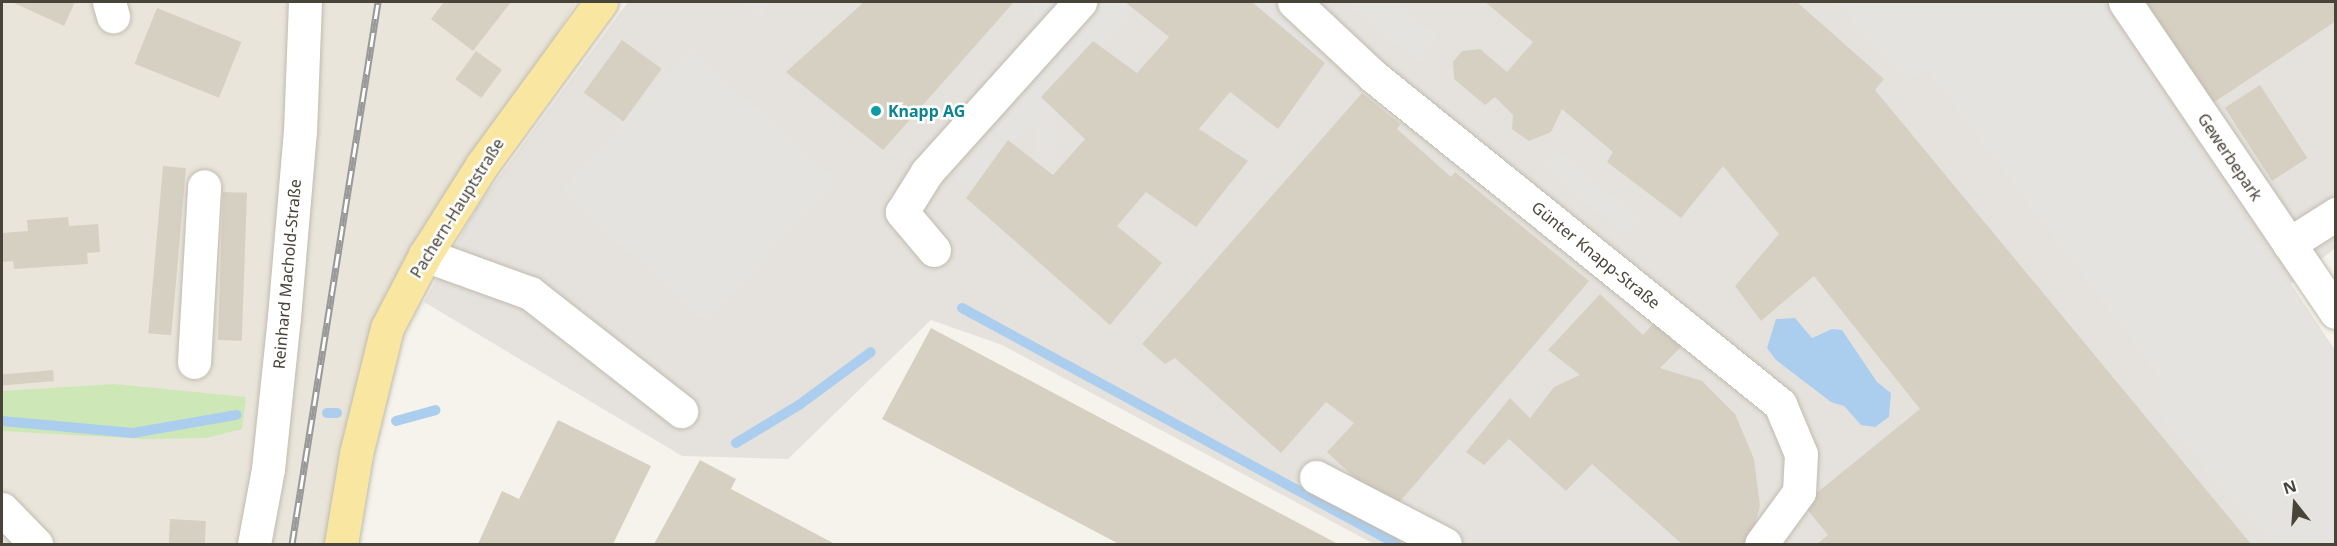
<!DOCTYPE html>
<meta charset="utf-8">
<style>
body{margin:0}
#map{position:relative;width:2337px;height:546px;overflow:hidden;background:#f5f3ec;font-family:"Noto Sans",sans-serif}
div>[style]{position:absolute}
.residential>*{inset:0;background:#e9e5da}
.industrial>*{inset:0;background:#e5e2dd}
.green>*{inset:0;background:#cee7b7}
.parking>*{inset:0;background:#e4e3e0;transform-origin:0 0}
.water>*{inset:0;background:#acceee}
.stream>*{height:10px;margin:-5px;padding:0 5px;transform-origin:5px;border-radius:5px;background:#acceee}
.building>*{inset:0;background:#d6d0c2;transform-origin:0 0}
.roads{filter:drop-shadow(0 0 2px #c0bbae) drop-shadow(0 0 2px #c0bbae)}
.minor>*{height:33px;margin:-16.5px;padding:0 16.5px;transform-origin:16.5px;border-radius:16.5px;background:#fff}
.major>*{height:33px;margin:-16.5px;padding:0 16.5px;transform-origin:16.5px;border-radius:16.5px;background:#f9e7a1}
.rail>*{height:7px;margin-top:-3.5px;transform-origin:0;background:repeating-linear-gradient(90deg,#fff 0 14px,#999 0 28px);box-sizing:border-box;border-block:2px solid #999}
.dots>*{width:16px;height:16px;translate:-50% -50%;box-sizing:border-box;border:3px solid #fff;border-radius:50%}
span{translate:-50% -50%;white-space:nowrap;text-align:center;line-height:1.15;-webkit-text-stroke:5px #fff;paint-order:stroke}
.culture-label{font-size:16px;color:#0d838f;font-weight:700}
.left{translate:0 -50%;text-align:left}
.street-label{font-size:16px;color:#49443a}
.frame{position:absolute;inset:0;border:3px solid #49443a;pointer-events:none}
.north{position:absolute;left:2265px;top:474px;width:60px;height:60px;-webkit-text-stroke:4px #fff;paint-order:stroke;rotate:343deg;font-size:16px;font-weight:700;line-height:24px;text-align:center;color:#49443a}
.north::after{content:'';display:block;margin:auto;width:21px;height:27px;background:#49443a;clip-path:polygon(50% 0,100% 100%,50% 72%,0 100%)}
</style>
<div id="map">
<div class="residential">
<i style="clip-path:polygon(2px 2px,576px 2px,425px 255px,342px 544px,2px 544px)"></i>
</div>
<div class="industrial">
<i style="clip-path:polygon(628px 2px,2335px 2px,2335px 248px,2291px 284px,2335px 350px,2335px 544px,1374px 544px,1002px 345px,931px 320px,788px 459px,682px 456px,424px 302px,477px 207px)"></i>
</div>
<div class="green">
<i style="clip-path:polygon(114px 384px,246px 397px,242px 429px,206px 438px,143px 439px,2px 431px,2px 391px)"></i>
</div>
<div class="parking">
<i style="clip-path:polygon(741px 2px,771px 2px,759px 19px)"></i>
<i style="left:1035px;top:2px;width:21px;height:189px"></i>
<i style="clip-path:polygon(1103px 2px,1142px 2px,973px 192px,954px 178px)"></i>
<i style="clip-path:polygon(1252px 2px,1283px 2px,1332px 43px,1319px 58px)"></i>
<i style="clip-path:polygon(1354px 2px,1396px 2px,1439px 38px,1418px 63px,1350px 6px)"></i>
<i style="clip-path:polygon(1836px 2px,2098px 2px,2335px 355px,2335px 544px,2274px 544px,2162px 422px,2159px 377px,1928px 71px,1905px 81px)"></i>
<i style="left:690px;top:48px;width:197px;height:193px;rotate:42deg"></i>
<i style="left:1558px;top:150px;width:108px;height:23px;rotate:40deg"></i>
</div>
<div class="water">
<i style="clip-path:polygon(1795px 318px,1812px 338px,1832px 329px,1842px 330px,1877px 382px,1891px 393px,1889px 417px,1875px 427px,1861px 425px,1844px 406px,1831px 402px,1776px 360px,1767px 348px,1776px 319px)"></i>
</div>
<div class="stream">
<i style="left:962px;top:308px;width:494px;rotate:28.5deg"></i>
<i style="left:327px;top:413px;width:10px"></i>
<i style="left:2px;top:421px;width:132px;rotate:5.2deg"></i>
<i style="left:133px;top:433px;width:105px;rotate:-9.9deg"></i>
<i style="left:396px;top:421px;width:41px;rotate:-15.4deg"></i>
<i style="left:736px;top:443px;width:74px;rotate:-31.1deg"></i>
<i style="left:799px;top:405px;width:89px;rotate:-36.4deg"></i>
</div>
<div class="building">
<i style="clip-path:polygon(12px 2px,75px 2px,64px 26px)"></i>
<i style="clip-path:polygon(444px 2px,511px 2px,473px 51px,431px 19px)"></i>
<i style="clip-path:polygon(864px 2px,1014px 2px,883px 150px,786px 72px)"></i>
<i style="clip-path:polygon(1125px 2px,1252px 2px,1325px 63px,1278px 129px,1230px 92px,1199px 129px,1248px 161px,1196px 227px,1146px 192px,1117px 226px,1162px 263px,1110px 325px,966px 198px,1008px 140px,1053px 175px,1085px 139px,1041px 97px,1093px 41px,1137px 73px,1169px 37px)"></i>
<i style="clip-path:polygon(1485px 2px,1797px 2px,1884px 79px,1875px 90px,2251px 544px,1817px 544px,1828px 535px,1803px 504px,1920px 409px,1814px 276px,1761px 321px,1735px 286px,1779px 234px,1723px 166px,1681px 218px,1607px 162px,1613px 152px,1562px 109px,1551px 132px,1529px 141px,1512px 129px,1513px 115px,1495px 97px,1485px 105px,1454px 79px,1453px 62px,1462px 51px,1480px 49px,1507px 72px,1533px 42px)"></i>
<i style="clip-path:polygon(2141px 2px,2336px 2px,2336px 21px,2210px 105px)"></i>
<i style="left:157px;top:8px;width:91px;height:60px;rotate:22deg"></i>
<i style="left:622px;top:40px;width:49px;height:65px;rotate:36deg"></i>
<i style="left:476px;top:51px;width:32px;height:35px;rotate:36deg"></i>
<i style="left:2260px;top:85px;width:87px;height:42px;rotate:57deg"></i>
<i style="clip-path:polygon(1362px 93px,1400px 124px,1397px 129px,1451px 177px,1455px 172px,1589px 281px,1391px 512px,1327px 452px,1354px 423px,1326px 402px,1281px 453px,1175px 358px,1165px 364px,1142px 344px)"></i>
<i style="left:163px;top:166px;width:23px;height:168px;rotate:5deg"></i>
<i style="left:223px;top:192px;width:24px;height:148px;rotate:2deg"></i>
<i style="clip-path:polygon(68px 217px,69px 226px,98px 224px,100px 252px,87px 253px,88px 264px,14px 269px,13px 261px,2px 262px,2px 233px,28px 231px,27px 220px)"></i>
<i style="clip-path:polygon(1600px 294px,1643px 335px,1654px 323px,1681px 347px,1660px 368px,1702px 381px,1735px 414px,1754px 459px,1760px 506px,1749px 544px,1682px 544px,1592px 464px,1566px 491px,1509px 439px,1484px 465px,1466px 452px,1510px 398px,1530px 418px,1554px 387px,1580px 375px,1548px 350px)"></i>
<i style="clip-path:polygon(931px 328px,1338px 544px,1119px 544px,882px 419px)"></i>
<i style="left:53px;top:370px;width:11px;height:51px;rotate:85deg"></i>
<i style="clip-path:polygon(558px 420px,651px 466px,613px 544px,478px 544px,502px 491px,519px 499px)"></i>
<i style="clip-path:polygon(700px 460px,736px 479px,731px 489px,835px 544px,654px 544px)"></i>
<i style="left:170px;top:519px;width:36px;height:25px;rotate:3deg"></i>
</div>
<div class="roads">
<div class="minor">
<i style="left:109px;top:2px;width:15px;rotate:74deg"></i>
<i style="left:1294px;top:2px;width:108px;rotate:43.1deg"></i>
<i style="left:1373px;top:76px;width:523px;rotate:38.87deg"></i>
<i style="left:1780px;top:404px;width:54px;rotate:67.2deg"></i>
<i style="left:1801px;top:454px;width:38px;rotate:93deg"></i>
<i style="left:1799px;top:492px;width:64px;rotate:126.2deg"></i>
<i style="left:2125px;top:2px;width:375px;rotate:55.8deg"></i>
<i style="left:2289px;top:244px;width:56px;rotate:-32.6deg"></i>
<i style="left:934px;top:250px;width:50px;rotate:-130.1deg"></i>
<i style="left:902px;top:212px;width:47px;rotate:-58deg"></i>
<i style="left:927px;top:172px;width:229px;rotate:-48deg"></i>
<i style="left:425px;top:255px;width:112px;rotate:19.9deg"></i>
<i style="left:530px;top:293px;width:192px;rotate:38deg"></i>
<i style="left:194px;top:362px;width:176px;rotate:-86.7deg"></i>
<i style="left:1316px;top:477px;width:145px;rotate:27.4deg"></i>
<i style="left:2px;top:509px;width:49px;rotate:45.8deg"></i>
<i style="left:254px;top:544px;width:76px;rotate:-79.4deg"></i>
<i style="left:268px;top:469px;width:153px;rotate:-84deg"></i>
<i style="left:284px;top:317px;width:186px;rotate:-85.1deg"></i>
<i style="left:300px;top:132px;width:130px;rotate:-87.8deg"></i>
</div>
<div class="major">
<i style="left:341px;top:544px;width:91px;rotate:-80.5deg"></i>
<i style="left:356px;top:454px;width:130px;rotate:-76.2deg"></i>
<i style="left:387px;top:328px;width:82px;rotate:-62.5deg"></i>
<i style="left:425px;top:255px;width:107px;rotate:-57.7deg"></i>
<i style="left:482px;top:165px;width:202px;rotate:-53.9deg"></i>
</div>
</div>
<div class="rail">
<i style="left:292px;top:544px;width:549px;rotate:-80.98deg"></i>
</div>
<div class="dots">
<i style="left:876px;top:111px;background:#0f9aa8"></i>
</div>
<div class="culture-label">
<span class="left" style="left:888px;top:111px">Knapp AG</span>
</div>
<div class="street-label">
<span style="left:2230px;top:157px;rotate:56deg">Gewerbepark</span>
<span style="left:457px;top:208px;rotate:-58deg">Pachern-Hauptstraße</span>
<span style="left:1596px;top:255px;rotate:39deg">Günter Knapp-Straße</span>
<span style="left:287px;top:274px;rotate:-85deg">Reinhard Machold-Straße</span>
</div>
<div class="frame"></div>
<div class="north">N</div>
</div>
